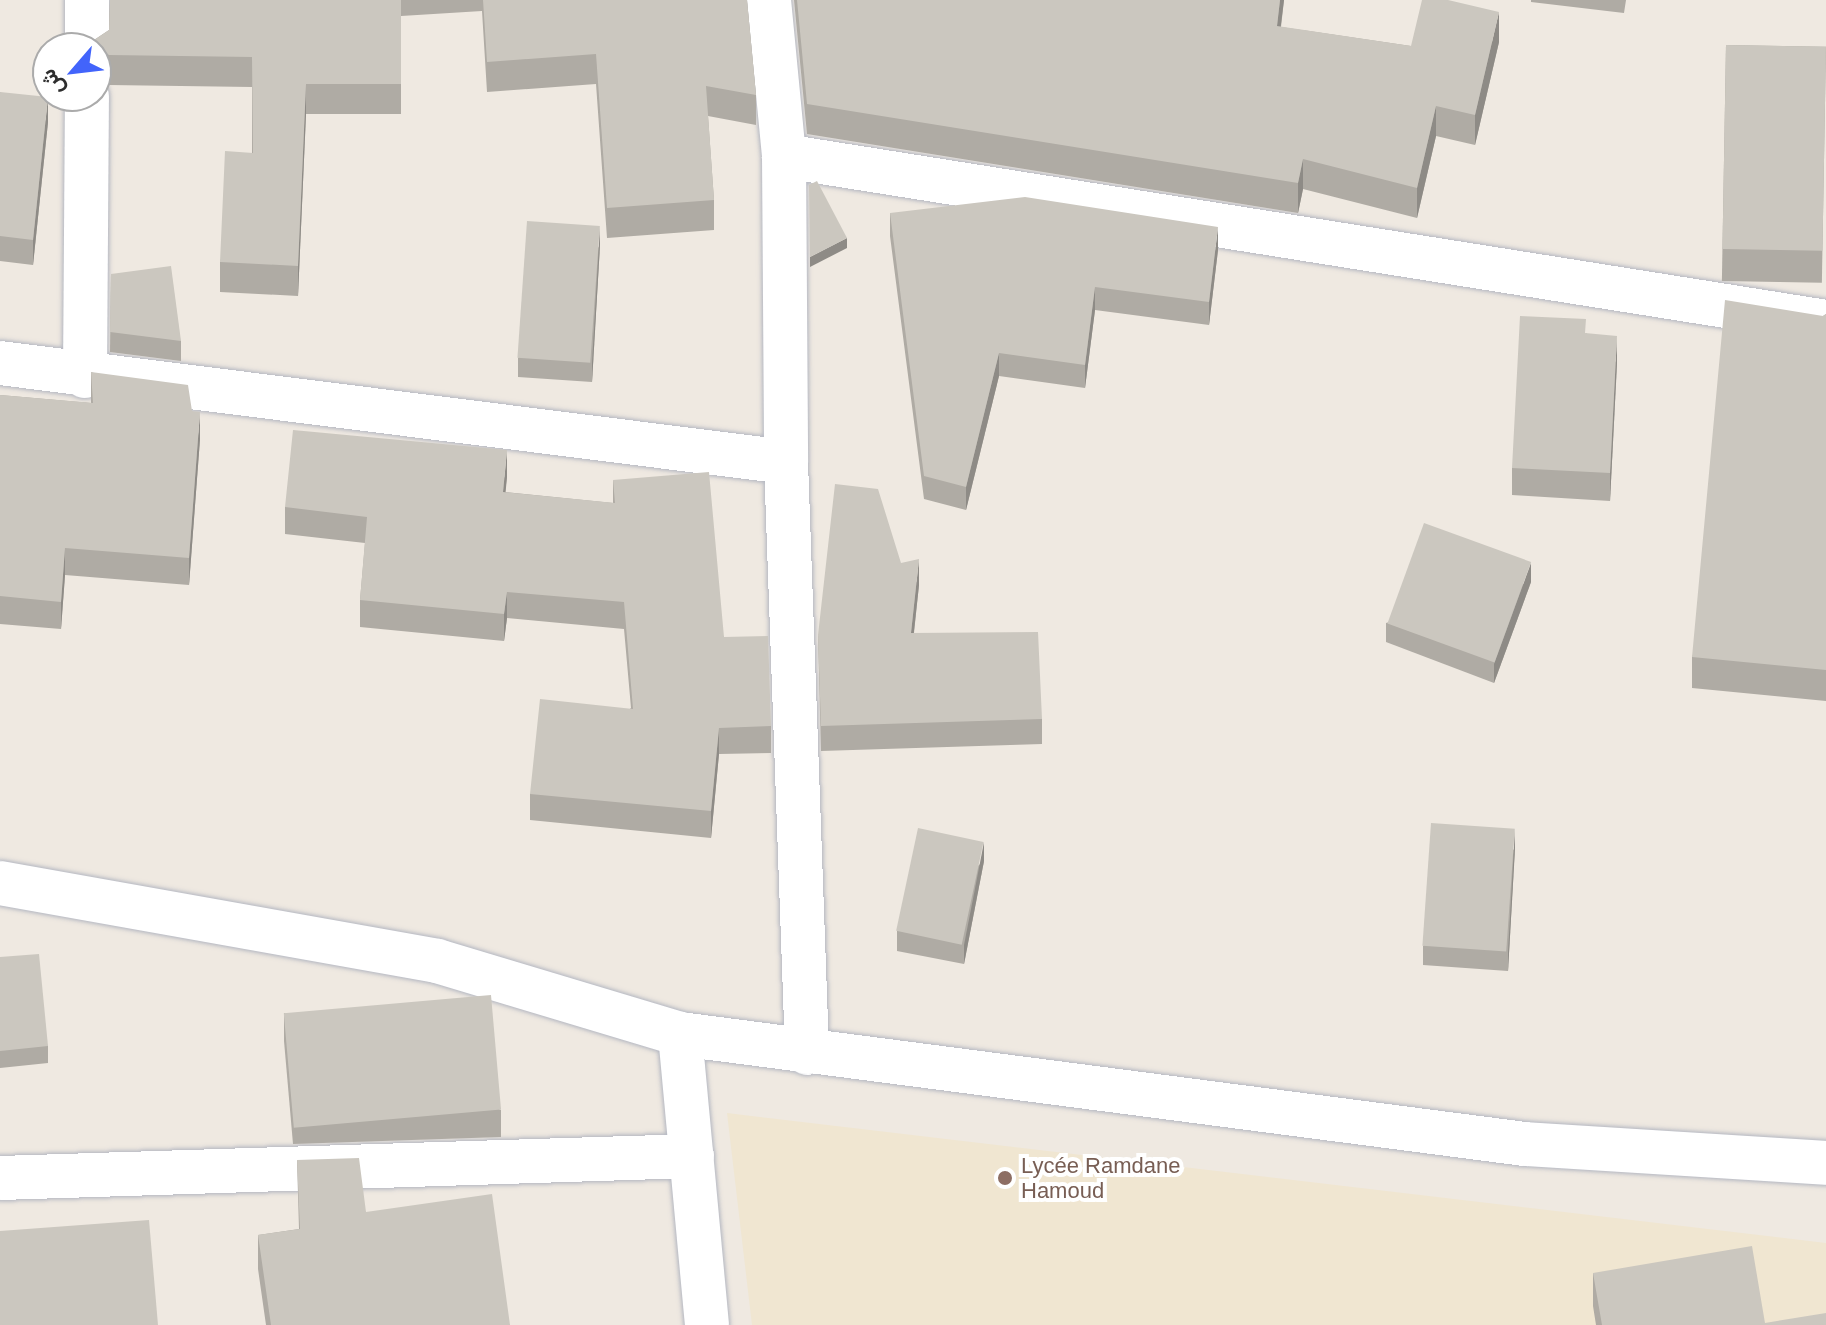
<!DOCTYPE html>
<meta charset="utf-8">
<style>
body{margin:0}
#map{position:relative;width:1826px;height:1325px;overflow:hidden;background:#efe9e1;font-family:Helvetica,Vazirmatn,sans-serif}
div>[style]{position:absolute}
.education>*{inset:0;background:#f0e6d1}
.roads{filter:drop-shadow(0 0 2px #b4b7c1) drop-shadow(0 0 2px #b4b7c1)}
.street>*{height:44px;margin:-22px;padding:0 22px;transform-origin:22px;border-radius:22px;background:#fff}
.wall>*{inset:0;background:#afaba4;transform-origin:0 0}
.shaded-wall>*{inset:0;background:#8e8b86}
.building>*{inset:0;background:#cbc7bf;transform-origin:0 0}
.dots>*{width:22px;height:22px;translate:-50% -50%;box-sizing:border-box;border:4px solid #fff;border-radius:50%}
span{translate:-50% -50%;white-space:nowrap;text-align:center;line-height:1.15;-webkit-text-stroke:8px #fff;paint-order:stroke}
.education-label{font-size:22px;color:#785e54}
.left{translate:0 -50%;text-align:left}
.north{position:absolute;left:32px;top:32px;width:80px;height:80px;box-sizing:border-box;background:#fff;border:2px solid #ababab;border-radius:50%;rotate:242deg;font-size:22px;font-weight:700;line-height:32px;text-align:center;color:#2e2e2e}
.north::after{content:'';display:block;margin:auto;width:28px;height:36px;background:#4264fb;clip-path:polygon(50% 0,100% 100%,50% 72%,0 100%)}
</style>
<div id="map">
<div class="education">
<i style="clip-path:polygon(727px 1113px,1826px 1243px,1826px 1325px,752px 1325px)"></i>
</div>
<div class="roads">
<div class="street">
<i style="left:769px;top:0;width:157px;rotate:84.5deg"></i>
<i style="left:784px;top:156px;width:306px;rotate:89.6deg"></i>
<i style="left:786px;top:462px;width:591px;rotate:87.96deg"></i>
<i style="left:87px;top:48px;width:48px;rotate:-90deg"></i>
<i style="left:784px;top:156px;width:1055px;rotate:9.05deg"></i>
<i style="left:0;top:363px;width:792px;rotate:7.18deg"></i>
<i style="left:85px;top:376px;width:280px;rotate:-89.6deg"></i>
<i style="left:0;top:883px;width:444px;rotate:10.1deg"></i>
<i style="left:437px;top:961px;width:254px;rotate:16.7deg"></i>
<i style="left:680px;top:1034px;width:852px;rotate:7.42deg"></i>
<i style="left:1525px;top:1144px;width:302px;rotate:3.6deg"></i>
<i style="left:680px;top:1034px;width:292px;rotate:84.7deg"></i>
<i style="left:0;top:1178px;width:692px;rotate:-1.82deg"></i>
</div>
</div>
<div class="wall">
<i style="clip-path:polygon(110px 0,747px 0,756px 95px,756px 125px,708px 116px,714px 200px,714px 230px,607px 238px,596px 84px,487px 92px,482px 11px,401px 16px,401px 114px,306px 114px,298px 296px,220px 292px,220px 262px,252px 153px,252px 87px,109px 85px,96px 76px,96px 48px,91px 48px,91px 42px,109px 30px)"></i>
<i style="clip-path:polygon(794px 0,1284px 0,1281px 27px,1411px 46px,1499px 42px,1475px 145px,1436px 136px,1417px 218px,1303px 189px,1298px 213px,807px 134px)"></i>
<i style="clip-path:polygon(1531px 0,1626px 0,1624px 13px,1531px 2px)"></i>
<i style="left:1726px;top:45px;width:100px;height:236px;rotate:1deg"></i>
<i style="clip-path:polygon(0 92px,48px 122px,33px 265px,0 261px)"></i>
<i style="clip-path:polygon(890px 213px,1218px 250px,1209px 325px,1095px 310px,1085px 388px,999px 376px,966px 510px,924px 499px,890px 236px)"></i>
<i style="clip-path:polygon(600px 245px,592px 382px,518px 377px,518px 358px)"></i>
<i style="clip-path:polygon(111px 274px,181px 341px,181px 361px,110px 352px)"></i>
<i style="clip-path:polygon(1826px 314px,1826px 701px,1692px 688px,1692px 657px,1823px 316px)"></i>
<i style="clip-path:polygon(1586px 333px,1617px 363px,1610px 501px,1512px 495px,1512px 468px)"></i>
<i style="clip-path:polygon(91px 372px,192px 411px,200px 439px,189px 585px,65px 575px,61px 629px,0 624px,0 395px,91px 403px)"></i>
<i style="clip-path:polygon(507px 477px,505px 492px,613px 503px,613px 480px,724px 637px,771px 726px,771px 753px,719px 754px,711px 838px,530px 820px,530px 794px,631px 708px,624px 629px,507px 618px,504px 641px,360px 627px,360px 600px,365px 543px,285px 534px,285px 507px)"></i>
<i style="clip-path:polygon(901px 563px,919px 585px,914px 633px,1042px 719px,1042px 744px,821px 751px,818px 635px)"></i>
<i style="clip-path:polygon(1531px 582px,1494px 683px,1386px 642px,1386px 623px)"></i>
<i style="clip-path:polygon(1515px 848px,1508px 971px,1423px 965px,1423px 946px)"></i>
<i style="clip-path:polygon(984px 861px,964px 964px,897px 951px,897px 931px)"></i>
<i style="clip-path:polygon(0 957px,48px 1046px,48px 1063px,0 1068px)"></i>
<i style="clip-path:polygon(284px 1013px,501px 1110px,501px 1137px,293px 1144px,284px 1041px)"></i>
<i style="clip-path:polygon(297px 1160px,366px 1212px,510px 1325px,266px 1325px,258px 1269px,258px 1235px,299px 1229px)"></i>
<i style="clip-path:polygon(1593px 1273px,1765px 1323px,1826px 1325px,1596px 1325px,1593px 1306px)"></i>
</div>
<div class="shaded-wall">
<i style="clip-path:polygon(1280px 0,1284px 0,1277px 56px,1277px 26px)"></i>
<i style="clip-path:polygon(1499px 12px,1499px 42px,1475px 145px,1475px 115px)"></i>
<i style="clip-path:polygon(306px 84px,306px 114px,298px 296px,298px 266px)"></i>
<i style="clip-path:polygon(48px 97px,48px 122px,33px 265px,33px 240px)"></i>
<i style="clip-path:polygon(1436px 106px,1436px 136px,1417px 218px,1417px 188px)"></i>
<i style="clip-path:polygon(1303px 159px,1303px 189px,1298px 213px,1298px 183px)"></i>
<i style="clip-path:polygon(600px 226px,600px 245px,592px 382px,592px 363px)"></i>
<i style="clip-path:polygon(1218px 227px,1218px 250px,1209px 325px,1209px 302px)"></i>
<i style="clip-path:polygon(847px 238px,847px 248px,810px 267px,810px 257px)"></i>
<i style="clip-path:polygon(1095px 287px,1095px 310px,1085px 388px,1085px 365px)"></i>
<i style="clip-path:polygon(1617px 336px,1617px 363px,1610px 501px,1610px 473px)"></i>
<i style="clip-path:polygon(999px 353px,999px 376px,966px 510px,966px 487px)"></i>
<i style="clip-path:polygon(200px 412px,200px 439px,189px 585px,189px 558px)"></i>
<i style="clip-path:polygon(507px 450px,507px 477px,503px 519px,503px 492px)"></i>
<i style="clip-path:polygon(65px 548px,65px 575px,61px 629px,61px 602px)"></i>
<i style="clip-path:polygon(919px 559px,919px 585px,911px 658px,911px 633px)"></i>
<i style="clip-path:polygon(1531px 563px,1531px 582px,1494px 683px,1494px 664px)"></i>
<i style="clip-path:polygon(507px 592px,507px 618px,504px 641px,504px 614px)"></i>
<i style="clip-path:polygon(719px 728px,719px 754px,711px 838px,711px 811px)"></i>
<i style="clip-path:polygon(1515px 829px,1515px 848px,1508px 971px,1508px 952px)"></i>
<i style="clip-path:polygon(984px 842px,984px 861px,964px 964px,964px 945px)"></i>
</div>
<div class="building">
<i style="clip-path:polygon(110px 0,401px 0,401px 84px,306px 84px,298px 266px,220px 262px,225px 151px,253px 153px,252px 57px,109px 55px,91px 42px,109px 30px)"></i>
<i style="clip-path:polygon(483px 0,747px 0,756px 95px,706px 86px,714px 200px,607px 208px,596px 54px,487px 62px)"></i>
<i style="clip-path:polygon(797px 0,1280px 0,1277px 26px,1411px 46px,1422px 0,1448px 0,1499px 12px,1475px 115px,1436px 106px,1417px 188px,1303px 159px,1298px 183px,807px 104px)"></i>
<i style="left:1726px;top:45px;width:100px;height:204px;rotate:1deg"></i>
<i style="clip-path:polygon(0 92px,48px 97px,33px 240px,0 236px)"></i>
<i style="clip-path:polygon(817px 181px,847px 238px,810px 257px,809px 185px)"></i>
<i style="clip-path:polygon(1025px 197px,1218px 227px,1209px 302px,1095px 287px,1085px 365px,999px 353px,966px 487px,924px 476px,890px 213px)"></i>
<i style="left:527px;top:221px;width:73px;height:137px;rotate:4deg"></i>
<i style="clip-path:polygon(171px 266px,181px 341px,110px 332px,111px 274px)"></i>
<i style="clip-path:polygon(1725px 300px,1823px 316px,1826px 314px,1826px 670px,1692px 657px)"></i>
<i style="clip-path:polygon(1520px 316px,1586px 319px,1585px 333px,1617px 336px,1610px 473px,1512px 468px)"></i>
<i style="clip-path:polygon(91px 372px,188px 385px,192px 411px,200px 412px,189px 558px,65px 548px,61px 602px,0 596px,0 395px,93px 403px)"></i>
<i style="clip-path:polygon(293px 430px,507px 450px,503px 492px,615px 503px,613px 480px,709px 472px,724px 637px,768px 636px,771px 726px,719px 728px,711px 811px,530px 794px,540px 699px,633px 709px,624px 602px,507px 592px,504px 614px,360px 600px,367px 517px,285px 507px)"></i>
<i style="clip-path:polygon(835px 484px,878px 489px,901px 563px,919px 559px,911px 633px,1038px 632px,1042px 719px,821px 726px,818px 635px)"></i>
<i style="left:1424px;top:523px;width:114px;height:107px;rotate:20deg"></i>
<i style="left:1431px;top:823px;width:84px;height:123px;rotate:4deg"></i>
<i style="left:918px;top:828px;width:67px;height:105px;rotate:12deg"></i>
<i style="clip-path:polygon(39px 954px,48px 1046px,0 1051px,0 957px)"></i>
<i style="left:491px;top:995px;width:115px;height:208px;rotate:85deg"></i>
<i style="clip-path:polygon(359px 1158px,366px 1212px,492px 1194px,510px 1325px,271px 1325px,258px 1235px,300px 1229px,297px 1160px)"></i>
<i style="clip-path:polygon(149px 1220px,158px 1325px,0 1325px,0 1231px)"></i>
<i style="clip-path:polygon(1752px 1246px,1765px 1323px,1826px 1313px,1826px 1325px,1602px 1325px,1593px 1273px)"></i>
</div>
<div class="dots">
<i style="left:1005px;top:1178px;background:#8d6e63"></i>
</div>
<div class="education-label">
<span class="left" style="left:1021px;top:1178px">Lycée Ramdane<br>Hamoud</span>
</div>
<div class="north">ش</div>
</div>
